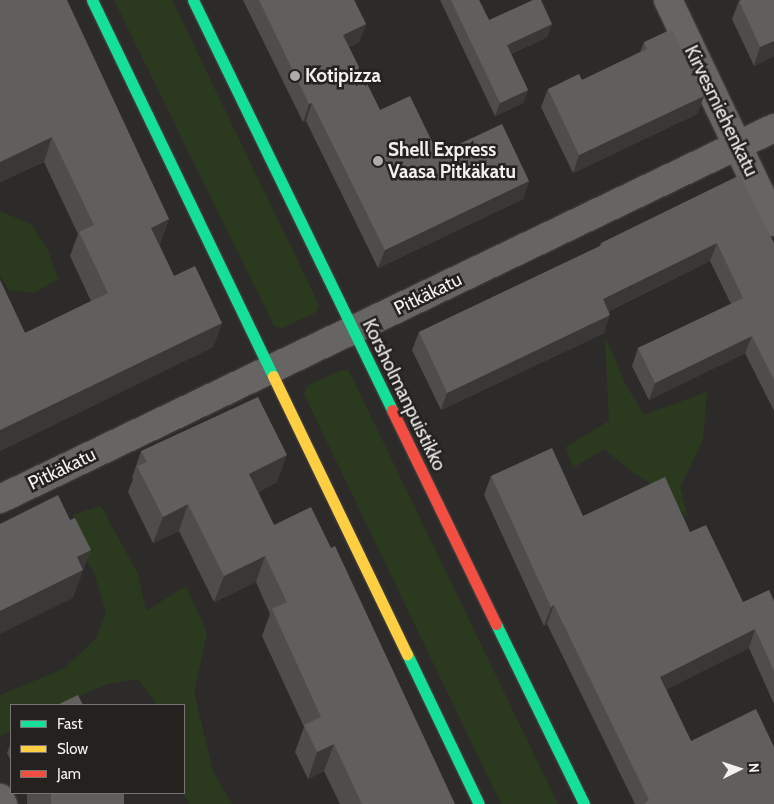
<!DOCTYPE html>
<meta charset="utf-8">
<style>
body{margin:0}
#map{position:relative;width:774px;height:804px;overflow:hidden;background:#2d2b2a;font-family:Cabin,sans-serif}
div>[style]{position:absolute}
.green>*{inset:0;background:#2b3a1e}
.roads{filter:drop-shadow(0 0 1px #4a4847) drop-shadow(0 0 1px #4a4847)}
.street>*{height:28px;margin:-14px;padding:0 14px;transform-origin:14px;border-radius:14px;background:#676564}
.fast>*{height:11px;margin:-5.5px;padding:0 5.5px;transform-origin:5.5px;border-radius:5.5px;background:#16e098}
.slow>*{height:11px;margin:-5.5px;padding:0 5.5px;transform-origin:5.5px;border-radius:5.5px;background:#ffcf43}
.jam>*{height:11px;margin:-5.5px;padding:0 5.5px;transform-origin:5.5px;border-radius:5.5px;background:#f24e42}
.wall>*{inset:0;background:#4e4d4c;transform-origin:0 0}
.shaded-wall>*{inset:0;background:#3a3837}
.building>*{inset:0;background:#605f5e;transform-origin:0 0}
.dots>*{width:14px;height:14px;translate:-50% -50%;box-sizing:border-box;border:2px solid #24211f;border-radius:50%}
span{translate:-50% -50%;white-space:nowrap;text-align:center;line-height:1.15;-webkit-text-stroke:5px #24211f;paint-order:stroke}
.poi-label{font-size:19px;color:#f3f1f0;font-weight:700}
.left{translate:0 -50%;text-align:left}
.street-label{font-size:19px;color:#f3f1f0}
.legend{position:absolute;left:10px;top:704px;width:175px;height:90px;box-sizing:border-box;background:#24211f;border:1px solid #777473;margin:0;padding:6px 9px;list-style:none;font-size:15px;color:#f3f1f0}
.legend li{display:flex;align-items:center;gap:10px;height:25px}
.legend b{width:25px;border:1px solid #777473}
.north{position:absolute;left:714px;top:744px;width:50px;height:50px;-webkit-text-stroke:4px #24211f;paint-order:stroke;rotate:86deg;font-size:14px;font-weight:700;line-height:20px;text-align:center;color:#f3f1f0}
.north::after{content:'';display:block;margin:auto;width:18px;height:22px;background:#f3f1f0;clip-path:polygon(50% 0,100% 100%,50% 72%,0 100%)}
</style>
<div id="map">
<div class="green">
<i style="clip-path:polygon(114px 0,172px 0,319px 305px,316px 312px,282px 328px,274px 326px)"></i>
<i style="clip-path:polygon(0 211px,31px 224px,47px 248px,58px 279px,34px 293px,9px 290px,0 276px)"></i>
<i style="clip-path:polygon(605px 336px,626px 385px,644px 415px,707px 392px,703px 440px,680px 487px,688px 518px,664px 493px,630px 470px,604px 449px,573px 468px,566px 447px,609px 421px)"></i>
<i style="clip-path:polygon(341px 370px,349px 371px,558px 804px,501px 804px,304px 394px,307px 386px)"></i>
<i style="clip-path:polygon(101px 506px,138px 574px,146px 611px,186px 586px,207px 633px,194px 692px,213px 771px,232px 804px,189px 804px,183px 793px,184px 705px,157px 705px,138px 679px,107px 684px,58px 705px,11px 705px,11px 730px,0 736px,0 695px,65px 668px,97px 637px,106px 611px,93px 570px,76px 547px,73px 515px)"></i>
</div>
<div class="roads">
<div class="street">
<i style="left:668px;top:0;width:246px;rotate:64.5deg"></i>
<i style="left:0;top:499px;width:858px;rotate:-25.61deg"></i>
<i style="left:0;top:798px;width:7px;rotate:63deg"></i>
</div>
<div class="fast">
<i style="left:92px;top:0;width:417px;rotate:64.3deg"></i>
<i style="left:193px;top:0;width:456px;rotate:64.1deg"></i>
<i style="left:496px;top:624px;width:200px;rotate:63.9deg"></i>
<i style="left:407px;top:654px;width:166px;rotate:64.4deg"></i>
</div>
<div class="slow">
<i style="left:273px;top:376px;width:309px;rotate:64.3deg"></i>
</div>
<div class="jam">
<i style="left:392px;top:410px;width:238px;rotate:64.1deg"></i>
</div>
</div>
<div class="wall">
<i style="clip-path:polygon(0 0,169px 219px,160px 244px,159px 244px,174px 276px,222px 323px,213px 347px,0 451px,0 280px,25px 333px,91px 301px,70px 256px,78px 234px,44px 162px,0 182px)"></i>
<i style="clip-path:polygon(243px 0,354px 0,366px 24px,359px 42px,349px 47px,380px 110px,438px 154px,529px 181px,523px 199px,378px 268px,306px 121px,303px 122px)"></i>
<i style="clip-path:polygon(440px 0,479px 0,489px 20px,552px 24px,547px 37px,511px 54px,528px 90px,523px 103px,495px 116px)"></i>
<i style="clip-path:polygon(774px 0,774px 56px,754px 66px,732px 19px,739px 1px)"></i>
<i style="clip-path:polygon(644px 42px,704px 96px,697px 114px,573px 173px,541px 107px,548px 89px,582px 80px,640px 52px)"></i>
<i style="clip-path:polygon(601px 243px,774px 243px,774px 411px,745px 353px,649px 400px,632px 366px,638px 348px,731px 304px,710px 261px,609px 311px,604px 333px,441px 410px,412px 350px,419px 332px,599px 247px)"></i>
<i style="clip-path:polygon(141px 451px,277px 482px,258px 492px,274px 525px,455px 804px,340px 804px,324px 771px,308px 779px,295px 752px,304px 727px,262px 636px,270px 614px,256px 582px,214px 602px,179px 531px,153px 543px,128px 492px,133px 479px,132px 478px)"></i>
<i style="clip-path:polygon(491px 476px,583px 516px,690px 532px,743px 602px,774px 601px,774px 704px,749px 648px,666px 689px,691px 741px,774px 804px,635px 804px,547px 624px,544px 626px,484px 495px)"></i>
<i style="clip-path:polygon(11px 742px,11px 761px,7px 753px)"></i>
<i style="left:27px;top:793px;width:97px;height:12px"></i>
</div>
<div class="shaded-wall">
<i style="clip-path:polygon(366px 24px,359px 42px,337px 53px,343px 35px)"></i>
<i style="clip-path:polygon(552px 24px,547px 37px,502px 58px,507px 45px)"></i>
<i style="clip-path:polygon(774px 41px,774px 56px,754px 66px,760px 47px)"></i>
<i style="clip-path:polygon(528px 90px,523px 103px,495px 116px,500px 103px)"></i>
<i style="clip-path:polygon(704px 96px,697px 114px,573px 173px,579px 155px)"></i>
<i style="clip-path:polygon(312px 103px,306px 121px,303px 122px,309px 104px)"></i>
<i style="clip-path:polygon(52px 137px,44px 162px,0 182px,0 162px)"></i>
<i style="clip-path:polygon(529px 181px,523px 199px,378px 268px,385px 250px)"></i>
<i style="clip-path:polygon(169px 219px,160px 244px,142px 252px,151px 228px)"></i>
<i style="clip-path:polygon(717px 243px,710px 261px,596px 317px,603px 299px)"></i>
<i style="clip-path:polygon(610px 315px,604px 333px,441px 410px,447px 393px)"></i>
<i style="clip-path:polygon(222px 323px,213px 347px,0 451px,0 430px)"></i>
<i style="clip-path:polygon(752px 336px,745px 353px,649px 400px,655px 383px)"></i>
<i style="clip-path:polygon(287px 455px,277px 482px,239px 501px,249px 474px)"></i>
<i style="clip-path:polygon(188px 504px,179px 531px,153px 543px,163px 517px)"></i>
<i style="clip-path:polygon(91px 550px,73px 598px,0 634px,0 611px,77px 557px)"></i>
<i style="clip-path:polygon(265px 556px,256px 582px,214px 602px,224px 576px)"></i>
<i style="clip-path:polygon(554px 605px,547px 624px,544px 626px,551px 607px)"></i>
<i style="clip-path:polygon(755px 629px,749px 648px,654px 696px,660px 677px)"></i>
<i style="clip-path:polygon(334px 744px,324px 771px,308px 779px,317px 752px)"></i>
</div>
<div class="building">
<i style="clip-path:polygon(0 0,67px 0,169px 219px,151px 228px,174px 276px,195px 266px,222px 323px,0 430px,0 280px,25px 333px,108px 293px,79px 232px,94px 225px,52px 137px,0 162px)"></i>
<i style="clip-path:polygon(259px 0,354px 0,366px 24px,343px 35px,380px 110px,410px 96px,438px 154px,502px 124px,529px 181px,385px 250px,312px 103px,309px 104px)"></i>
<i style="clip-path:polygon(451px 0,479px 0,489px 20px,533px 0,541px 0,552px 24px,507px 45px,528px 90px,500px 103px)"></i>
<i style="clip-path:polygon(741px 0,774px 0,774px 41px,760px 47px,739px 1px)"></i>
<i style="clip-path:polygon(672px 29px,704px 96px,579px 155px,548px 89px,579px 74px,582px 80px,647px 49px,644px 42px)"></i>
<i style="clip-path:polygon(740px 175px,774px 243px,774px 380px,752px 336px,655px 383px,638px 348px,743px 298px,717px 243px,603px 299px,610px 315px,447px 393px,419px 332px,602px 245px,601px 243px)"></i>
<i style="clip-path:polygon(258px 397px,287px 455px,249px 474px,274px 525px,311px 507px,331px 548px,335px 546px,455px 804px,362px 804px,334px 744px,317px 752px,304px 725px,321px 717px,272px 609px,287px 602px,265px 556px,224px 576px,188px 504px,163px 517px,137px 466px,147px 462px,141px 451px)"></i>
<i style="clip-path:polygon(552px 448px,583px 516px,665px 477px,690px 532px,706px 525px,743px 602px,769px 590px,774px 601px,774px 671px,755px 629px,660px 677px,691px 741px,756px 709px,774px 747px,774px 804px,646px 804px,645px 802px,649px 800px,554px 605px,551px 607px,491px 476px)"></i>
<i style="clip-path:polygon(58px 495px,70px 520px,75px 518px,91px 550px,77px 557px,83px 570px,0 611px,0 524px)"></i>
<i style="clip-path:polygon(78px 695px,83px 705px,57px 705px)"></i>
<i style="left:51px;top:793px;width:73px;height:12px"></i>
</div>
<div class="dots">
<i style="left:295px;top:76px;background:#aeacab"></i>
<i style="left:378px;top:161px;background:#aeacab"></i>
</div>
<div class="poi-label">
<span class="left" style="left:305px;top:76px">Kotipizza</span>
<span class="left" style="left:388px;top:161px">Shell Express<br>Vaasa Pitkäkatu</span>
</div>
<div class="street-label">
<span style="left:721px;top:111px;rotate:64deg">Kirvesmiehenkatu</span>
<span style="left:428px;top:294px;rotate:-26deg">Pitkäkatu</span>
<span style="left:404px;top:395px;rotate:64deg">Korsholmanpuistikko</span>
<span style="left:62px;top:469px;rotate:-26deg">Pitkäkatu</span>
</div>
<ul class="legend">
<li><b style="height:6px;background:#16e098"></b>Fast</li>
<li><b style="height:6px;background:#ffcf43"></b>Slow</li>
<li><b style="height:6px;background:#f24e42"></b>Jam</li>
</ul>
<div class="north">N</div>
</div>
